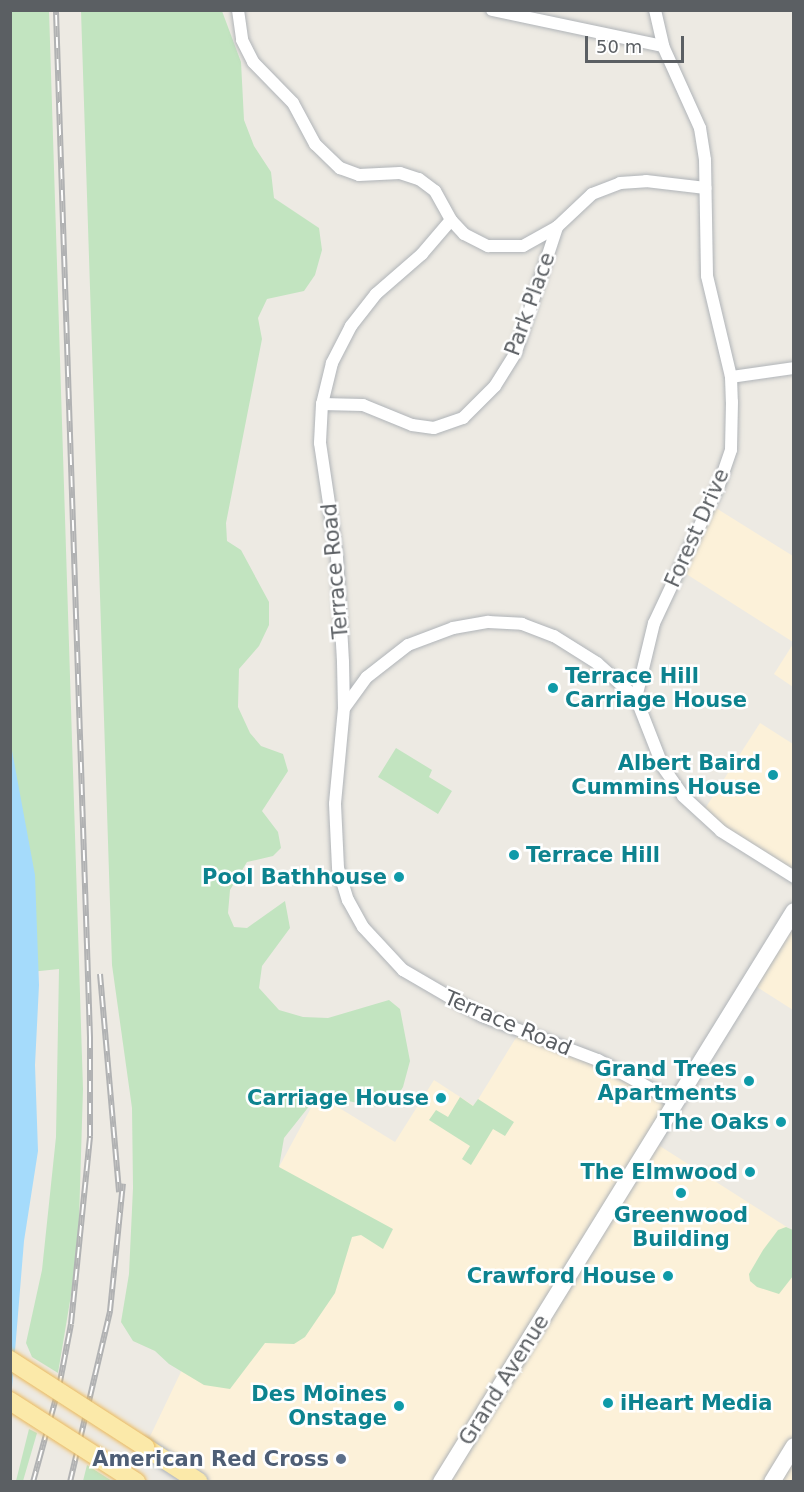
<!DOCTYPE html>
<style>
body{margin:0}
#map{position:relative;width:804px;height:1492px;overflow:hidden;background:#edeae3;font-family:"DejaVu Sans",sans-serif}
div>[style]{position:absolute}
.commercial>*{inset:0;background:#fcf1d9}
.green>*{inset:0;background:#c2e4c0}
.water>*{inset:0;background:#a5dbfb}
.roads{filter:drop-shadow(0 0 2px #b0b4b8) drop-shadow(0 0 2px #b0b4b8)}
.minor>*{height:12px;margin:-6px;padding:0 6px;transform-origin:6px;border-radius:6px;background:#fff}
.secondary>*{height:16px;margin:-8px;padding:0 8px;transform-origin:8px;border-radius:8px;background:#fff}
.primary>*{height:18px;margin:-9px;padding:0 9px;transform-origin:9px;border-radius:9px;background:#fbe9a9}
.rail>*{height:6px;margin-top:-3px;transform-origin:0;background:repeating-linear-gradient(90deg,#fff 0 11px,#b1b2b3 0 22px);box-sizing:border-box;border-block:2px solid #b1b2b3}
.bridges{filter:drop-shadow(0 0 2px #ebba5e) drop-shadow(0 0 2px #ebba5e)}
.primary-bridge>*{height:18px;margin:-9px;padding:0 9px;transform-origin:9px;border-radius:9px;background:#fbe9a9}
.dots>*{width:16px;height:16px;translate:-50% -50%;box-sizing:border-box;border:3px solid #fff;border-radius:50%}
span{translate:-50% -50%;white-space:nowrap;text-align:center;line-height:1.15;-webkit-text-stroke:5px #fff;paint-order:stroke}
.street-label{font-size:21px;color:#5b5f63}
.culture-label{font-size:21px;color:#0d838f;font-weight:700}
.left{translate:0 -50%;text-align:left}
.right{translate:-100% -50%;text-align:right}
.service-label{font-size:21px;color:#4e5e75;font-weight:700}
.frame{position:absolute;inset:0;border:12px solid #5b5f63;pointer-events:none}
.scale{position:absolute;left:585px;top:36px;width:99px;height:27px;box-sizing:border-box;border:3px solid #5b5f63;border-top:0;padding-left:8px;font-size:18px;line-height:21px;white-space:nowrap;color:#5b5f63;-webkit-text-stroke:4px #fff;paint-order:stroke}
</style>
<div id="map">
<div class="commercial">
<i style="clip-path:polygon(711px 505px,793px 556px,793px 642px,680px 570px)"></i>
<i style="clip-path:polygon(793px 644px,793px 687px,774px 674px)"></i>
<i style="clip-path:polygon(760px 723px,793px 744px,793px 877px,701px 815px)"></i>
<i style="clip-path:polygon(793px 909px,793px 1010px,749px 982px)"></i>
<i style="clip-path:polygon(519px 1033px,598px 1060px,675px 1102px,652px 1141px,793px 1231px,793px 1481px,199px 1481px,145px 1447px,279px 1167px,318px 1095px,395px 1142px,434px 1080px,474px 1106px)"></i>
</div>
<div class="green">
<i style="clip-path:polygon(49px 10px,83px 1089px,78px 1253px,58px 1373px,32px 1357px,26px 1343px,42px 1270px,56px 1137px,59px 969px,11px 974px,10px 11px)"></i>
<i style="clip-path:polygon(81px 11px,222px 11px,241px 62px,244px 120px,254px 146px,271px 172px,274px 198px,319px 228px,322px 250px,315px 275px,304px 291px,267px 299px,258px 318px,262px 339px,226px 523px,227px 541px,241px 550px,269px 602px,269px 625px,259px 646px,239px 669px,238px 707px,250px 733px,261px 746px,283px 754px,288px 771px,262px 811px,278px 832px,281px 848px,273px 856px,247px 862px,230px 890px,228px 913px,234px 927px,247px 928px,285px 901px,290px 928px,262px 966px,259px 988px,279px 1010px,303px 1017px,328px 1018px,389px 1000px,400px 1009px,410px 1061px,403px 1087px,394px 1102px,378px 1107px,318px 1095px,284px 1138px,279px 1167px,393px 1229px,383px 1249px,361px 1235px,352px 1237px,335px 1293px,305px 1337px,294px 1344px,265px 1343px,230px 1389px,204px 1385px,169px 1364px,155px 1351px,133px 1341px,121px 1322px,129px 1274px,133px 1188px,132px 1108px,112px 965px)"></i>
<i style="clip-path:polygon(396px 748px,432px 770px,429px 777px,452px 791px,438px 814px,378px 777px)"></i>
<i style="clip-path:polygon(460px 1097px,473px 1106px,478px 1099px,514px 1122px,505px 1136px,493px 1129px,471px 1165px,462px 1159px,470px 1146px,429px 1120px,436px 1110px,448px 1117px)"></i>
<i style="clip-path:polygon(786px 1227px,793px 1230px,793px 1276px,779px 1294px,757px 1287px,750px 1281px,749px 1274px,763px 1250px,778px 1230px)"></i>
<i style="clip-path:polygon(29px 1429px,37px 1433px,23px 1481px,16px 1481px)"></i>
<i style="clip-path:polygon(87px 1465px,112px 1481px,83px 1481px)"></i>
</div>
<div class="water">
<i style="clip-path:polygon(10px 740px,35px 875px,39px 985px,35px 1065px,38px 1151px,24px 1241px,11px 1400px)"></i>
</div>
<div class="roads">
<div class="minor">
<i style="left:238px;top:10px;width:30px;rotate:82deg"></i>
<i style="left:242px;top:40px;width:25px;rotate:63deg"></i>
<i style="left:253px;top:62px;width:57px;rotate:45.7deg"></i>
<i style="left:293px;top:103px;width:47px;rotate:61.8deg"></i>
<i style="left:315px;top:144px;width:35px;rotate:44deg"></i>
<i style="left:340px;top:168px;width:20px;rotate:20deg"></i>
<i style="left:359px;top:175px;width:41px;rotate:-2.8deg"></i>
<i style="left:400px;top:173px;width:20px;rotate:18deg"></i>
<i style="left:419px;top:179px;width:20px;rotate:37deg"></i>
<i style="left:435px;top:191px;width:33px;rotate:61deg"></i>
<i style="left:451px;top:220px;width:19px;rotate:47deg"></i>
<i style="left:464px;top:234px;width:27px;rotate:27deg"></i>
<i style="left:488px;top:246px;width:35px"></i>
<i style="left:523px;top:246px;width:39px;rotate:-29deg"></i>
<i style="left:492px;top:10px;width:175px;rotate:11.9deg"></i>
<i style="left:655px;top:10px;width:37px;rotate:77deg"></i>
<i style="left:663px;top:46px;width:90px;rotate:65.7deg"></i>
<i style="left:700px;top:128px;width:32px;rotate:81deg"></i>
<i style="left:705px;top:160px;width:116px;rotate:89deg"></i>
<i style="left:707px;top:276px;width:104px;rotate:76.6deg"></i>
<i style="left:731px;top:377px;width:25px;rotate:88deg"></i>
<i style="left:732px;top:402px;width:48px;rotate:91.2deg"></i>
<i style="left:731px;top:450px;width:37px;rotate:109deg"></i>
<i style="left:719px;top:485px;width:153px;rotate:115.2deg"></i>
<i style="left:654px;top:623px;width:77px;rotate:103.5deg"></i>
<i style="left:636px;top:698px;width:74px;rotate:68.6deg"></i>
<i style="left:663px;top:767px;width:35px;rotate:55deg"></i>
<i style="left:683px;top:796px;width:52px;rotate:42.6deg"></i>
<i style="left:721px;top:831px;width:86px;rotate:32.2deg"></i>
<i style="left:451px;top:220px;width:45px;rotate:130.5deg"></i>
<i style="left:422px;top:254px;width:61px;rotate:139deg"></i>
<i style="left:376px;top:294px;width:41px;rotate:128deg"></i>
<i style="left:351px;top:326px;width:42px;rotate:117.2deg"></i>
<i style="left:332px;top:363px;width:42px;rotate:103.7deg"></i>
<i style="left:322px;top:404px;width:39px;rotate:93deg"></i>
<i style="left:320px;top:443px;width:115px;rotate:81.5deg"></i>
<i style="left:337px;top:557px;width:105px;rotate:86.7deg"></i>
<i style="left:343px;top:662px;width:46px;rotate:88.8deg"></i>
<i style="left:344px;top:708px;width:96px;rotate:95.4deg"></i>
<i style="left:335px;top:804px;width:64px;rotate:87.3deg"></i>
<i style="left:338px;top:868px;width:34px;rotate:73deg"></i>
<i style="left:348px;top:900px;width:31px;rotate:61deg"></i>
<i style="left:363px;top:927px;width:59px;rotate:47.1deg"></i>
<i style="left:403px;top:970px;width:91px;rotate:30.2deg"></i>
<i style="left:482px;top:1016px;width:124px;rotate:20.8deg"></i>
<i style="left:598px;top:1060px;width:88px;rotate:28.6deg"></i>
<i style="left:731px;top:377px;width:64px;rotate:-8.1deg"></i>
<i style="left:322px;top:404px;width:41px;rotate:1.4deg"></i>
<i style="left:363px;top:405px;width:53px;rotate:22.2deg"></i>
<i style="left:412px;top:425px;width:22px;rotate:8deg"></i>
<i style="left:434px;top:428px;width:31px;rotate:-19deg"></i>
<i style="left:463px;top:418px;width:45px;rotate:-45deg"></i>
<i style="left:495px;top:386px;width:40px;rotate:-58deg"></i>
<i style="left:516px;top:352px;width:132px;rotate:-71.8deg"></i>
<i style="left:557px;top:227px;width:48px;rotate:-43.3deg"></i>
<i style="left:592px;top:194px;width:30px;rotate:-21deg"></i>
<i style="left:620px;top:183px;width:26px;rotate:-4deg"></i>
<i style="left:646px;top:181px;width:60px;rotate:6.7deg"></i>
<i style="left:345px;top:707px;width:37px;rotate:-54deg"></i>
<i style="left:367px;top:677px;width:52px;rotate:-38deg"></i>
<i style="left:408px;top:645px;width:48px;rotate:-20.7deg"></i>
<i style="left:453px;top:628px;width:36px;rotate:-10deg"></i>
<i style="left:488px;top:622px;width:34px;rotate:3deg"></i>
<i style="left:522px;top:624px;width:34px;rotate:21deg"></i>
<i style="left:554px;top:636px;width:51px;rotate:32.1deg"></i>
<i style="left:597px;top:663px;width:52px;rotate:41.9deg"></i>
</div>
<div class="secondary">
<i style="left:441px;top:1482px;width:671px;rotate:-58.28deg"></i>
<i style="left:772px;top:1482px;width:42px;rotate:-58.6deg"></i>
</div>
<div class="primary">
<i style="left:145px;top:1447px;width:64px;rotate:32.9deg"></i>
</div>
</div>
<div class="rail">
<i style="left:100px;top:974px;width:219px;rotate:85deg"></i>
<i style="left:33px;top:1482px;width:98px;rotate:-74.7deg"></i>
<i style="left:59px;top:1387px;width:64px;rotate:-79.2deg"></i>
<i style="left:71px;top:1324px;width:189px;rotate:-84.2deg"></i>
<i style="left:90px;top:1136px;width:99px;rotate:-90deg"></i>
<i style="left:90px;top:1037px;width:1028px;rotate:-91.9deg"></i>
<i style="left:70px;top:1482px;width:176px;rotate:-76.8deg"></i>
<i style="left:110px;top:1311px;width:128px;rotate:-84.2deg"></i>
</div>
<div class="bridges">
<div class="primary-bridge">
<i style="left:10px;top:1360px;width:161px;rotate:32.8deg"></i>
<i style="left:10px;top:1401px;width:150px;rotate:32.7deg"></i>
</div>
</div>
<div class="dots">
<i style="left:553px;top:688px;background:#0f9aa8"></i>
<i style="left:773px;top:775px;background:#0f9aa8"></i>
<i style="left:514px;top:855px;background:#0f9aa8"></i>
<i style="left:399px;top:877px;background:#0f9aa8"></i>
<i style="left:749px;top:1081px;background:#0f9aa8"></i>
<i style="left:441px;top:1098px;background:#0f9aa8"></i>
<i style="left:781px;top:1122px;background:#0f9aa8"></i>
<i style="left:750px;top:1172px;background:#0f9aa8"></i>
<i style="left:681px;top:1193px;background:#0f9aa8"></i>
<i style="left:668px;top:1276px;background:#0f9aa8"></i>
<i style="left:608px;top:1403px;background:#0f9aa8"></i>
<i style="left:399px;top:1406px;background:#0f9aa8"></i>
<i style="left:341px;top:1459px;background:#5c6f8a"></i>
</div>
<div class="street-label">
<span style="left:530px;top:304px;rotate:-70deg">Park Place</span>
<span style="left:697px;top:528px;rotate:-66deg">Forest Drive</span>
<span style="left:335px;top:571px;rotate:-95deg">Terrace Road</span>
<span style="left:508px;top:1023px;rotate:23deg">Terrace Road</span>
<span style="left:504px;top:1380px;rotate:-58deg">Grand Avenue</span>
</div>
<div class="culture-label">
<span class="left" style="left:565px;top:688px">Terrace Hill<br>Carriage House</span>
<span class="right" style="left:761px;top:775px">Albert Baird<br>Cummins House</span>
<span class="left" style="left:526px;top:855px">Terrace Hill</span>
<span class="right" style="left:387px;top:877px">Pool Bathhouse</span>
<span class="right" style="left:737px;top:1081px">Grand Trees<br>Apartments</span>
<span class="right" style="left:429px;top:1098px">Carriage House</span>
<span class="right" style="left:769px;top:1122px">The Oaks</span>
<span class="right" style="left:738px;top:1172px">The Elmwood</span>
<span style="left:681px;top:1227px">Greenwood<br>Building</span>
<span class="right" style="left:656px;top:1276px">Crawford House</span>
<span class="right" style="left:387px;top:1406px">Des Moines<br>Onstage</span>
<span class="left" style="left:620px;top:1403px">iHeart Media</span>
</div>
<div class="service-label">
<span class="right" style="left:329px;top:1459px">American Red Cross</span>
</div>
<div class="frame"></div>
<div class="scale">50 m</div>
</div>
